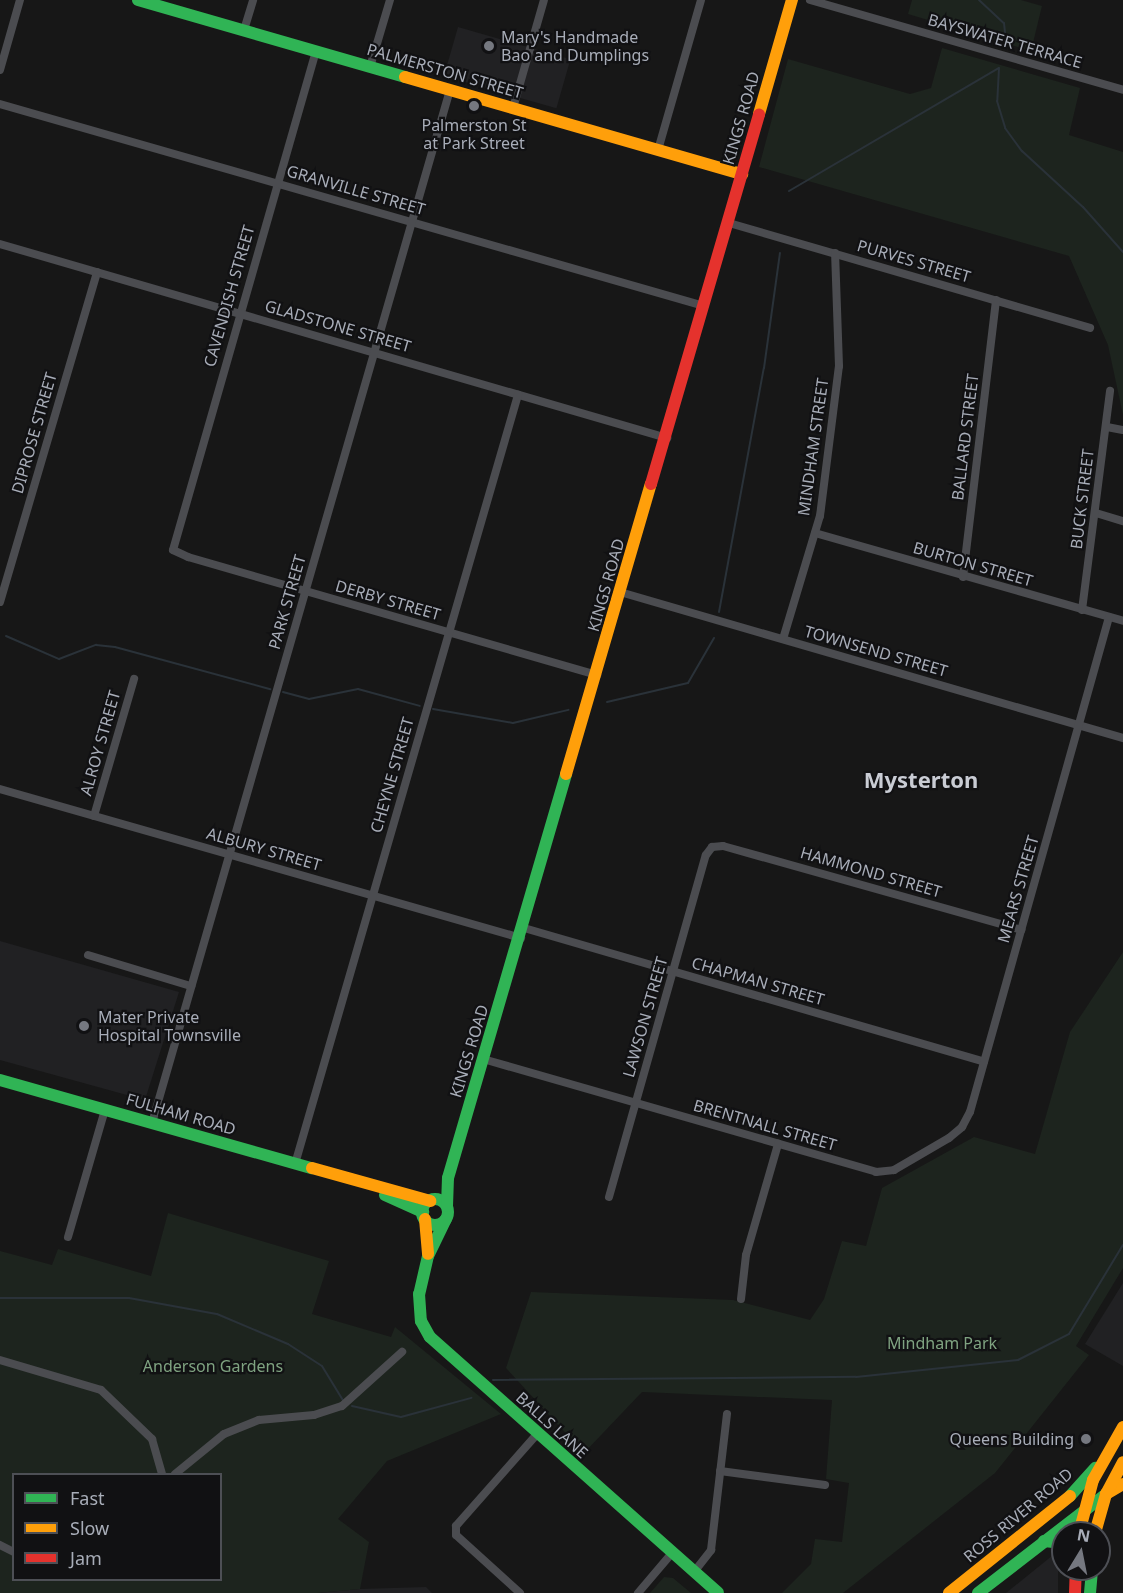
<!DOCTYPE html>
<style>
body{margin:0}
#map{position:relative;width:1123px;height:1593px;overflow:hidden;background:#171717;font-family:"Noto Sans",sans-serif}
div>[style]{position:absolute}
.built>*{inset:0;background:#212123;transform-origin:0 0}
.green>*{inset:0;background:#1d241e}
.stream>*{height:2px;margin:-1px;padding:0 1px;transform-origin:1px;border-radius:1px;background:#2a3239}
.street>*{height:8px;margin:-4px;padding:0 4px;transform-origin:4px;border-radius:4px;background:#4b4c50}
.fast>*{height:12px;margin:-6px;padding:0 6px;transform-origin:6px;border-radius:6px;background:#30b455}
.fast>.ring{margin:-6px;padding:0;box-sizing:content-box;background:none;border:12px solid #30b455;border-radius:50%}
.slow>*{height:12px;margin:-6px;padding:0 6px;transform-origin:6px;border-radius:6px;background:#ff9f0a}
.jam>*{height:12px;margin:-6px;padding:0 6px;transform-origin:6px;border-radius:6px;background:#e5322d}
.dots>*{width:16px;height:16px;translate:-50% -50%;box-sizing:border-box;border:3px solid #111113;border-radius:50%}
span{translate:-50% -50%;white-space:nowrap;text-align:center;line-height:1.15;-webkit-text-stroke:4.5px #111113;paint-order:stroke}
.poi-label{font-size:16px;color:#a8adb8}
.left{translate:0 -50%;text-align:left}
.right{translate:-100% -50%;text-align:right}
.street-label{font-size:16px;color:#a8adb8}
.park-label{font-size:16px;color:#7fa381}
.district-label{font-size:22px;color:#c9ccd4;font-weight:700}
.legend{position:absolute;left:12px;top:1473px;width:210px;height:108px;box-sizing:border-box;background:#111113;border:2px solid #4d4f55;margin:0;padding:8px 10px;list-style:none;font-size:18px;color:#a8adb8}
.legend li{display:flex;align-items:center;gap:12px;height:30px}
.legend b{width:30px;border:2px solid #4d4f55}
.north{position:absolute;left:1051px;top:1521px;width:60px;height:60px;box-sizing:border-box;background:#111113;border:2px solid #4d4f55;border-radius:50%;rotate:10deg;font-size:16px;font-weight:700;line-height:24px;text-align:center;color:#a8adb8}
.north::after{content:'';display:block;margin:auto;width:21px;height:27px;background:#757880;clip-path:polygon(50% 0,100% 100%,50% 72%,0 100%)}
</style>
<div id="map">
<div class="built">
<i style="left:458px;top:27px;width:117px;height:51px;rotate:16deg"></i>
<i style="clip-path:polygon(0 941px,179px 992px,145px 1100px,0 1060px)"></i>
<i style="clip-path:polygon(1123px 1283px,1123px 1366px,1085px 1344px)"></i>
<i style="clip-path:polygon(1058px 1551px,1058px 1593px,1006px 1593px)"></i>
<i style="clip-path:polygon(426px 1587px,432px 1593px,317px 1593px,360px 1589px)"></i>
</div>
<div class="green">
<i style="clip-path:polygon(912px 0,1021px 0,1042px 6px,1031px 51px,908px 14px)"></i>
<i style="clip-path:polygon(942px 48px,1080px 88px,1069px 135px,1123px 152px,1123px 415px,1108px 345px,1069px 256px,759px 167px,788px 59px,910px 94px,931px 88px)"></i>
<i style="clip-path:polygon(1123px 952px,1123px 1268px,1076px 1346px,1089px 1355px,995px 1473px,843px 1593px,782px 1593px,811px 1564px,815px 1539px,842px 1542px,849px 1483px,826px 1479px,832px 1400px,642px 1392px,584px 1453px,506px 1368px,531px 1292px,733px 1300px,810px 1320px,824px 1299px,842px 1241px,866px 1246px,882px 1188px,974px 1137px,1035px 1154px,1070px 1032px)"></i>
<i style="clip-path:polygon(evenodd,168px 1213px,329px 1261px,312px 1314px,391px 1337px,395px 1327px,501px 1414px,387px 1461px,338px 1519px,369px 1542px,360px 1589px,317px 1593px,0 1593px,0 1251px,52px 1265px,58px 1249px,151px 1276px,168px 1213px,14px 1474px,220px 1474px,220px 1580px,14px 1580px,14px 1474px)"></i>
<i style="clip-path:polygon(664px 1577px,673px 1578px,691px 1593px,650px 1593px)"></i>
</div>
<div class="stream">
<i style="left:979px;top:0;width:34px;rotate:43deg"></i>
<i style="left:1004px;top:23px;width:19px;rotate:84deg"></i>
<i style="left:999px;top:68px;width:33px;rotate:93deg"></i>
<i style="left:997px;top:101px;width:28px;rotate:73deg"></i>
<i style="left:1005px;top:128px;width:29px;rotate:54deg"></i>
<i style="left:1022px;top:151px;width:83px;rotate:42.6deg"></i>
<i style="left:1083px;top:207px;width:60px;rotate:48.4deg"></i>
<i style="left:789px;top:191px;width:243px;rotate:-30.4deg"></i>
<i style="left:719px;top:612px;width:248px;rotate:-79.6deg"></i>
<i style="left:764px;top:368px;width:116px;rotate:-82.1deg"></i>
<i style="left:6px;top:636px;width:58px;rotate:23.5deg"></i>
<i style="left:59px;top:659px;width:40px;rotate:-21deg"></i>
<i style="left:96px;top:645px;width:19px;rotate:6deg"></i>
<i style="left:115px;top:647px;width:161px;rotate:15.2deg"></i>
<i style="left:283px;top:692px;width:27px;rotate:15deg"></i>
<i style="left:309px;top:699px;width:50px;rotate:-11.5deg"></i>
<i style="left:358px;top:689px;width:64px;rotate:15.3deg"></i>
<i style="left:607px;top:702px;width:83px;rotate:-13.2deg"></i>
<i style="left:688px;top:683px;width:52px;rotate:-60deg"></i>
<i style="left:433px;top:709px;width:81px;rotate:9.9deg"></i>
<i style="left:513px;top:723px;width:57px;rotate:-13.3deg"></i>
<i style="left:0;top:1298px;width:129px"></i>
<i style="left:129px;top:1298px;width:89px;rotate:10.3deg"></i>
<i style="left:217px;top:1314px;width:77px;rotate:22.9deg"></i>
<i style="left:288px;top:1344px;width:40px;rotate:32.9deg"></i>
<i style="left:322px;top:1366px;width:42px;rotate:58.6deg"></i>
<i style="left:493px;top:1380px;width:363px;rotate:-0.5deg"></i>
<i style="left:856px;top:1377px;width:163px;rotate:-6deg"></i>
<i style="left:1018px;top:1360px;width:57px;rotate:-27deg"></i>
<i style="left:1069px;top:1334px;width:104px;rotate:-58.8deg"></i>
<i style="left:352px;top:1406px;width:50px;rotate:12.7deg"></i>
<i style="left:401px;top:1417px;width:73px;rotate:-15.2deg"></i>
</div>
<div class="street">
<i style="left:810px;top:0;width:326px;rotate:16deg"></i>
<i style="left:244px;top:30px;width:31px;rotate:-73deg"></i>
<i style="left:316px;top:51px;width:519px;rotate:105.99deg"></i>
<i style="left:173px;top:550px;width:17px;rotate:25deg"></i>
<i style="left:188px;top:557px;width:426px;rotate:16.1deg"></i>
<i style="left:370px;top:67px;width:70px;rotate:-73.4deg"></i>
<i style="left:0;top:70px;width:73px;rotate:-74.1deg"></i>
<i style="left:0;top:104px;width:732px;rotate:16.01deg"></i>
<i style="left:513px;top:108px;width:112px;rotate:-74deg"></i>
<i style="left:658px;top:150px;width:156px;rotate:-74deg"></i>
<i style="left:729px;top:223px;width:376px;rotate:16.2deg"></i>
<i style="left:0;top:244px;width:695px;rotate:16.22deg"></i>
<i style="left:1107px;top:427px;width:16px;rotate:11deg"></i>
<i style="left:1096px;top:513px;width:28px;rotate:17deg"></i>
<i style="left:815px;top:533px;width:320px;rotate:15.9deg"></i>
<i style="left:963px;top:577px;width:279px;rotate:-83.2deg"></i>
<i style="left:620px;top:592px;width:524px;rotate:16.19deg"></i>
<i style="left:0;top:602px;width:344px;rotate:-73.6deg"></i>
<i style="left:1082px;top:610px;width:221px;rotate:-82.7deg"></i>
<i style="left:783px;top:639px;width:128px;rotate:-73.3deg"></i>
<i style="left:820px;top:516px;width:151px;rotate:-82.8deg"></i>
<i style="left:839px;top:366px;width:113px;rotate:-92deg"></i>
<i style="left:0;top:789px;width:542px;rotate:15.96deg"></i>
<i style="left:94px;top:816px;width:143px;rotate:-73.7deg"></i>
<i style="left:524px;top:928px;width:479px;rotate:16.2deg"></i>
<i style="left:88px;top:955px;width:108px;rotate:16.8deg"></i>
<i style="left:483px;top:1059px;width:409px;rotate:16deg"></i>
<i style="left:876px;top:1172px;width:18px;rotate:-6deg"></i>
<i style="left:894px;top:1170px;width:64px;rotate:-30.2deg"></i>
<i style="left:949px;top:1138px;width:17px;rotate:-40deg"></i>
<i style="left:962px;top:1127px;width:17px;rotate:-62deg"></i>
<i style="left:970px;top:1112px;width:514px;rotate:-74.31deg"></i>
<i style="left:152px;top:1123px;width:1075px;rotate:-73.91deg"></i>
<i style="left:295px;top:1164px;width:801px;rotate:-73.83deg"></i>
<i style="left:609px;top:1197px;width:355px;rotate:-74.2deg"></i>
<i style="left:706px;top:855px;width:10px;rotate:-53deg"></i>
<i style="left:712px;top:847px;width:11px;rotate:-5deg"></i>
<i style="left:723px;top:846px;width:310px;rotate:15.7deg"></i>
<i style="left:68px;top:1237px;width:132px;rotate:-73.8deg"></i>
<i style="left:741px;top:1299px;width:44px;rotate:-83.5deg"></i>
<i style="left:746px;top:1255px;width:116px;rotate:-73.9deg"></i>
<i style="left:0;top:1360px;width:105px;rotate:16.5deg"></i>
<i style="left:101px;top:1390px;width:71px;rotate:43.9deg"></i>
<i style="left:152px;top:1439px;width:36px;rotate:74deg"></i>
<i style="left:720px;top:1471px;width:106px;rotate:7.6deg"></i>
<i style="left:175px;top:1474px;width:63px;rotate:-39.2deg"></i>
<i style="left:224px;top:1434px;width:38px;rotate:-22deg"></i>
<i style="left:259px;top:1420px;width:55px;rotate:-5.2deg"></i>
<i style="left:314px;top:1415px;width:29px;rotate:-18deg"></i>
<i style="left:342px;top:1406px;width:81px;rotate:-42deg"></i>
<i style="left:0;top:1545px;width:16px;rotate:27deg"></i>
<i style="left:694px;top:1572px;width:28px;rotate:-52deg"></i>
<i style="left:711px;top:1550px;width:137px;rotate:-83.3deg"></i>
<i style="left:520px;top:1593px;width:86px;rotate:-137.8deg"></i>
<i style="left:456px;top:1535px;width:9px;rotate:-90deg"></i>
<i style="left:456px;top:1526px;width:123px;rotate:-48.6deg"></i>
<i style="left:638px;top:1593px;width:52px;rotate:-49.6deg"></i>
</div>
<div class="fast">
<i style="left:138px;top:0;width:278px;rotate:16.1deg"></i>
<i style="left:0;top:1080px;width:324px;rotate:15.8deg"></i>
<i style="left:385px;top:1195px;width:42px;rotate:24.1deg"></i>
<i class="ring" style="left:422px;top:1199px;width:14px;height:14px"></i>
<i style="left:447px;top:1206px;width:28px;rotate:-88deg"></i>
<i style="left:448px;top:1178px;width:421px;rotate:-73.7deg"></i>
<i style="left:446px;top:1219px;width:41px;rotate:115.9deg"></i>
<i style="left:428px;top:1256px;width:39px;rotate:103deg"></i>
<i style="left:419px;top:1294px;width:27px;rotate:86deg"></i>
<i style="left:421px;top:1321px;width:18px;rotate:61deg"></i>
<i style="left:430px;top:1337px;width:385px;rotate:41.6deg"></i>
<i style="left:1070px;top:1496px;width:38px;rotate:-48deg"></i>
<i style="left:1044px;top:1541px;width:19px;rotate:6deg"></i>
<i style="left:978px;top:1593px;width:162px;rotate:-37.7deg"></i>
<i style="left:1090px;top:1593px;width:24px;rotate:-85deg"></i>
</div>
<div class="slow">
<i style="left:405px;top:77px;width:351px;rotate:16.1deg"></i>
<i style="left:759px;top:114px;width:119px;rotate:-73.9deg"></i>
<i style="left:566px;top:774px;width:302px;rotate:-73.7deg"></i>
<i style="left:312px;top:1168px;width:123px;rotate:15.6deg"></i>
<i style="left:425px;top:1219px;width:35px;rotate:85deg"></i>
<i style="left:1106px;top:1494px;width:20px;rotate:-30deg"></i>
<i style="left:1079px;top:1533px;width:55px;rotate:-75.2deg"></i>
<i style="left:1093px;top:1480px;width:61px;rotate:-60.5deg"></i>
<i style="left:1095px;top:1533px;width:41px;rotate:-74.2deg"></i>
<i style="left:1106px;top:1494px;width:36px;rotate:-62deg"></i>
<i style="left:949px;top:1593px;width:155px;rotate:-38.7deg"></i>
</div>
<div class="jam">
<i style="left:651px;top:484px;width:385px;rotate:-73.7deg"></i>
<i style="left:1075px;top:1593px;width:24px;rotate:-88deg"></i>
</div>
<div class="dots">
<i style="left:489px;top:46px;background:#757880"></i>
<i style="left:474px;top:106px;background:#757880"></i>
<i style="left:84px;top:1026px;background:#757880"></i>
<i style="left:1086px;top:1439px;background:#757880"></i>
</div>
<div class="poi-label">
<span class="left" style="left:501px;top:46px">Mary's Handmade<br>Bao and Dumplings</span>
<span style="left:474px;top:134px">Palmerston St<br>at Park Street</span>
<span class="left" style="left:98px;top:1026px">Mater Private<br>Hospital Townsville</span>
<span class="right" style="left:1074px;top:1439px">Queens Building</span>
</div>
<div class="street-label">
<span style="left:1005px;top:41px;rotate:16deg">BAYSWATER TERRACE</span>
<span style="left:445px;top:71px;rotate:16deg">PALMERSTON STREET</span>
<span style="left:741px;top:118px;rotate:-74deg">KINGS ROAD</span>
<span style="left:356px;top:190px;rotate:16deg">GRANVILLE STREET</span>
<span style="left:914px;top:261px;rotate:16deg">PURVES STREET</span>
<span style="left:229px;top:296px;rotate:-74deg">CAVENDISH STREET</span>
<span style="left:338px;top:326px;rotate:16deg">GLADSTONE STREET</span>
<span style="left:34px;top:433px;rotate:-74deg">DIPROSE STREET</span>
<span style="left:965px;top:437px;rotate:-83deg">BALLARD STREET</span>
<span style="left:813px;top:447px;rotate:-82deg">MINDHAM STREET</span>
<span style="left:1082px;top:499px;rotate:-83deg">BUCK STREET</span>
<span style="left:973px;top:564px;rotate:16deg">BURTON STREET</span>
<span style="left:606px;top:585px;rotate:-74deg">KINGS ROAD</span>
<span style="left:388px;top:600px;rotate:16deg">DERBY STREET</span>
<span style="left:287px;top:602px;rotate:-74deg">PARK STREET</span>
<span style="left:876px;top:651px;rotate:16deg">TOWNSEND STREET</span>
<span style="left:100px;top:743px;rotate:-74deg">ALROY STREET</span>
<span style="left:392px;top:775px;rotate:-74deg">CHEYNE STREET</span>
<span style="left:264px;top:849px;rotate:16deg">ALBURY STREET</span>
<span style="left:871px;top:872px;rotate:16deg">HAMMOND STREET</span>
<span style="left:1018px;top:889px;rotate:-74deg">MEARS STREET</span>
<span style="left:758px;top:981px;rotate:16deg">CHAPMAN STREET</span>
<span style="left:645px;top:1017px;rotate:-74deg">LAWSON STREET</span>
<span style="left:469px;top:1051px;rotate:-73deg">KINGS ROAD</span>
<span style="left:181px;top:1114px;rotate:16deg">FULHAM ROAD</span>
<span style="left:765px;top:1125px;rotate:16deg">BRENTNALL STREET</span>
<span style="left:552px;top:1425px;rotate:42deg">BALLS LANE</span>
<span style="left:1018px;top:1515px;rotate:-40deg">ROSS RIVER ROAD</span>
</div>
<div class="park-label">
<span style="left:942px;top:1343px">Mindham Park</span>
<span style="left:213px;top:1366px">Anderson Gardens</span>
</div>
<div class="district-label">
<span style="left:921px;top:780px">Mysterton</span>
</div>
<ul class="legend">
<li><b style="height:8px;background:#30b455"></b>Fast</li>
<li><b style="height:8px;background:#ff9f0a"></b>Slow</li>
<li><b style="height:8px;background:#e5322d"></b>Jam</li>
</ul>
<div class="north">N</div>
</div>
